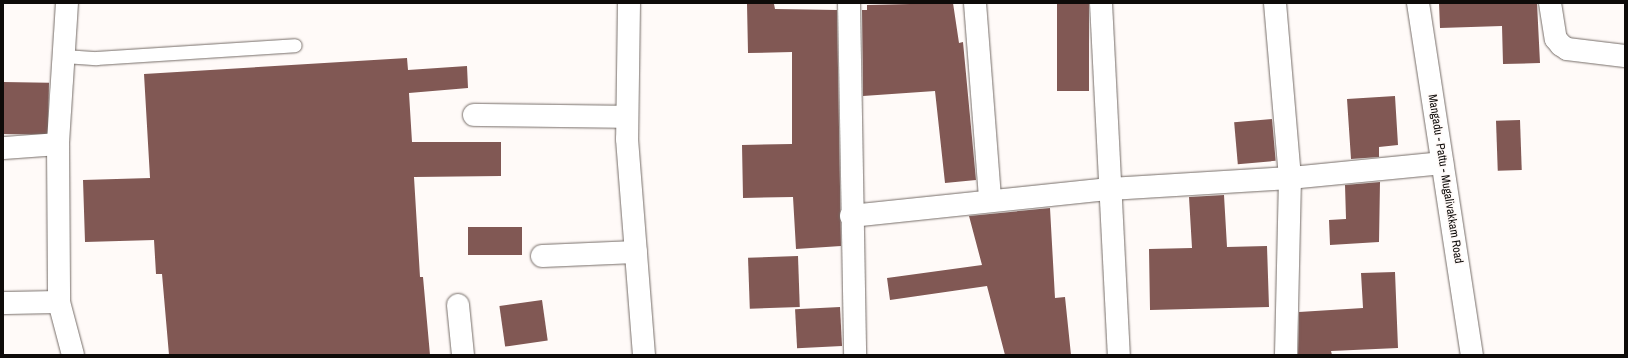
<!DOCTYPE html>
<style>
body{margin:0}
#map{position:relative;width:1628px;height:358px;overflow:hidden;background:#fffaf8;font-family:"Archivo Narrow",sans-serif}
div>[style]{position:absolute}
.building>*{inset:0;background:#815854;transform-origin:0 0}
.roads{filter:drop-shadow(0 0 1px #766d68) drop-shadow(0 0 1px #766d68)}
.service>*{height:13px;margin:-6.5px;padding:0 6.5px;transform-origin:6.5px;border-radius:6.5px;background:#fff}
.minor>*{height:22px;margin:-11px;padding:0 11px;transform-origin:11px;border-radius:11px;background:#fff}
.tertiary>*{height:22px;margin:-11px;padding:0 11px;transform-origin:11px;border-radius:11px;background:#fff}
span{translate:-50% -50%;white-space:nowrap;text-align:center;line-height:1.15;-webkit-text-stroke:3px #fffaf8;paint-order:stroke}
.street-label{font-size:12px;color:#0e0b09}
.frame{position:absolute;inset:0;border:4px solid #0e0b09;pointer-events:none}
</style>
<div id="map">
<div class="building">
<i style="clip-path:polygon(953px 3px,959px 43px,963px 42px,976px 180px,945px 183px,935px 91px,863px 96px,862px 10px,867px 10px,867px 5px)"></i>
<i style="left:1057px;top:3px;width:32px;height:88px"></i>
<i style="clip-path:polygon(1439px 3px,1537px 3px,1540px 63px,1503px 64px,1502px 26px,1440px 28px)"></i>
<i style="clip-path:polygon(747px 4px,774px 4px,775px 9px,837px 10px,841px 246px,796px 249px,793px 197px,743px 198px,742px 145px,792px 144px,792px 52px,748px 53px)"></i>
<i style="clip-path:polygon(407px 58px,408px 70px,467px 66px,468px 88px,409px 93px,412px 142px,501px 142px,501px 176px,414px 177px,420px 277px,423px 277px,430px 355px,169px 355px,162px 274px,156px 274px,154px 240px,85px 242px,83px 180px,150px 178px,144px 74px)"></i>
<i style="left:3px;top:82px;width:46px;height:52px;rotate:1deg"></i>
<i style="clip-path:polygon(1395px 96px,1398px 145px,1379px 147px,1379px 157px,1351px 159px,1347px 99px)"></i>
<i style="left:1272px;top:119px;width:42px;height:38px;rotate:85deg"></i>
<i style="left:1520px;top:120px;width:50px;height:24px;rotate:88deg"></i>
<i style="clip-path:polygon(1380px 182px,1379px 242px,1330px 245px,1329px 220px,1346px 219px,1345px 185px)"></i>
<i style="clip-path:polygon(1224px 195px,1227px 247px,1267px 246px,1269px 307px,1150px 310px,1149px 249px,1192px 248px,1189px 197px)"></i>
<i style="clip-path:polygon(1050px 208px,1055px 298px,1065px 297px,1071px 355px,1005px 355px,987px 286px,890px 300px,887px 278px,982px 265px,969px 216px)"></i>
<i style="left:522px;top:227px;width:28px;height:54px;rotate:90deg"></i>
<i style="left:798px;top:256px;width:51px;height:50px;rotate:88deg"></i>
<i style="clip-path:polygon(1395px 272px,1398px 348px,1331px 351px,1332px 355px,1298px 355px,1299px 312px,1363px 308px,1361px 273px)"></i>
<i style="left:542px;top:300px;width:41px;height:43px;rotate:82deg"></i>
<i style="left:840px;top:307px;width:39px;height:45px;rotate:87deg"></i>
</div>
<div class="roads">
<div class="service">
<i style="left:64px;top:56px;width:32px;rotate:4deg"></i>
<i style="left:96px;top:58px;width:199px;rotate:-3.7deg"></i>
</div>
<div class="minor">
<i style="left:67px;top:3px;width:141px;rotate:93.7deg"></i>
<i style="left:58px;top:144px;width:158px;rotate:89.6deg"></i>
<i style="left:59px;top:302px;width:55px;rotate:75.2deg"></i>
<i style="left:629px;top:3px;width:136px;rotate:90.8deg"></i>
<i style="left:627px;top:139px;width:217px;rotate:85.5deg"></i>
<i style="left:849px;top:3px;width:352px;rotate:89deg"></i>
<i style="left:975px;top:3px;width:198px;rotate:85.6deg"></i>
<i style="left:1101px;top:3px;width:352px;rotate:87.1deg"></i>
<i style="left:1275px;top:3px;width:176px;rotate:85.1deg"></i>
<i style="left:1290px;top:178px;width:177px;rotate:91.3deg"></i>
<i style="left:1550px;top:3px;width:36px;rotate:81deg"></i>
<i style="left:1556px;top:39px;width:8px;rotate:50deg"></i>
<i style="left:1561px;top:45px;width:7px;rotate:34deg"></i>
<i style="left:1567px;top:49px;width:58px;rotate:6.9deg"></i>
<i style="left:474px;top:115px;width:153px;rotate:0.7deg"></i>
<i style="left:3px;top:148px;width:55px;rotate:-4.2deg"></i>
<i style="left:851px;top:216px;width:260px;rotate:-6deg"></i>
<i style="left:1110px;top:189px;width:180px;rotate:-3.5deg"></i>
<i style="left:1290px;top:178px;width:153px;rotate:-5.6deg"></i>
<i style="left:542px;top:256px;width:94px;rotate:-2.4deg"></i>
<i style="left:3px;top:303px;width:56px;rotate:-1deg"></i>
<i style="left:458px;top:305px;width:50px;rotate:84.3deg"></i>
</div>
<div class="tertiary">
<i style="left:1418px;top:3px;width:356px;rotate:81.3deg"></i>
</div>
</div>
<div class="street-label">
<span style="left:1445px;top:179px;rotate:81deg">Mangadu - Pattu - Mugalivakkam Road</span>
</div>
<div class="frame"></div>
</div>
